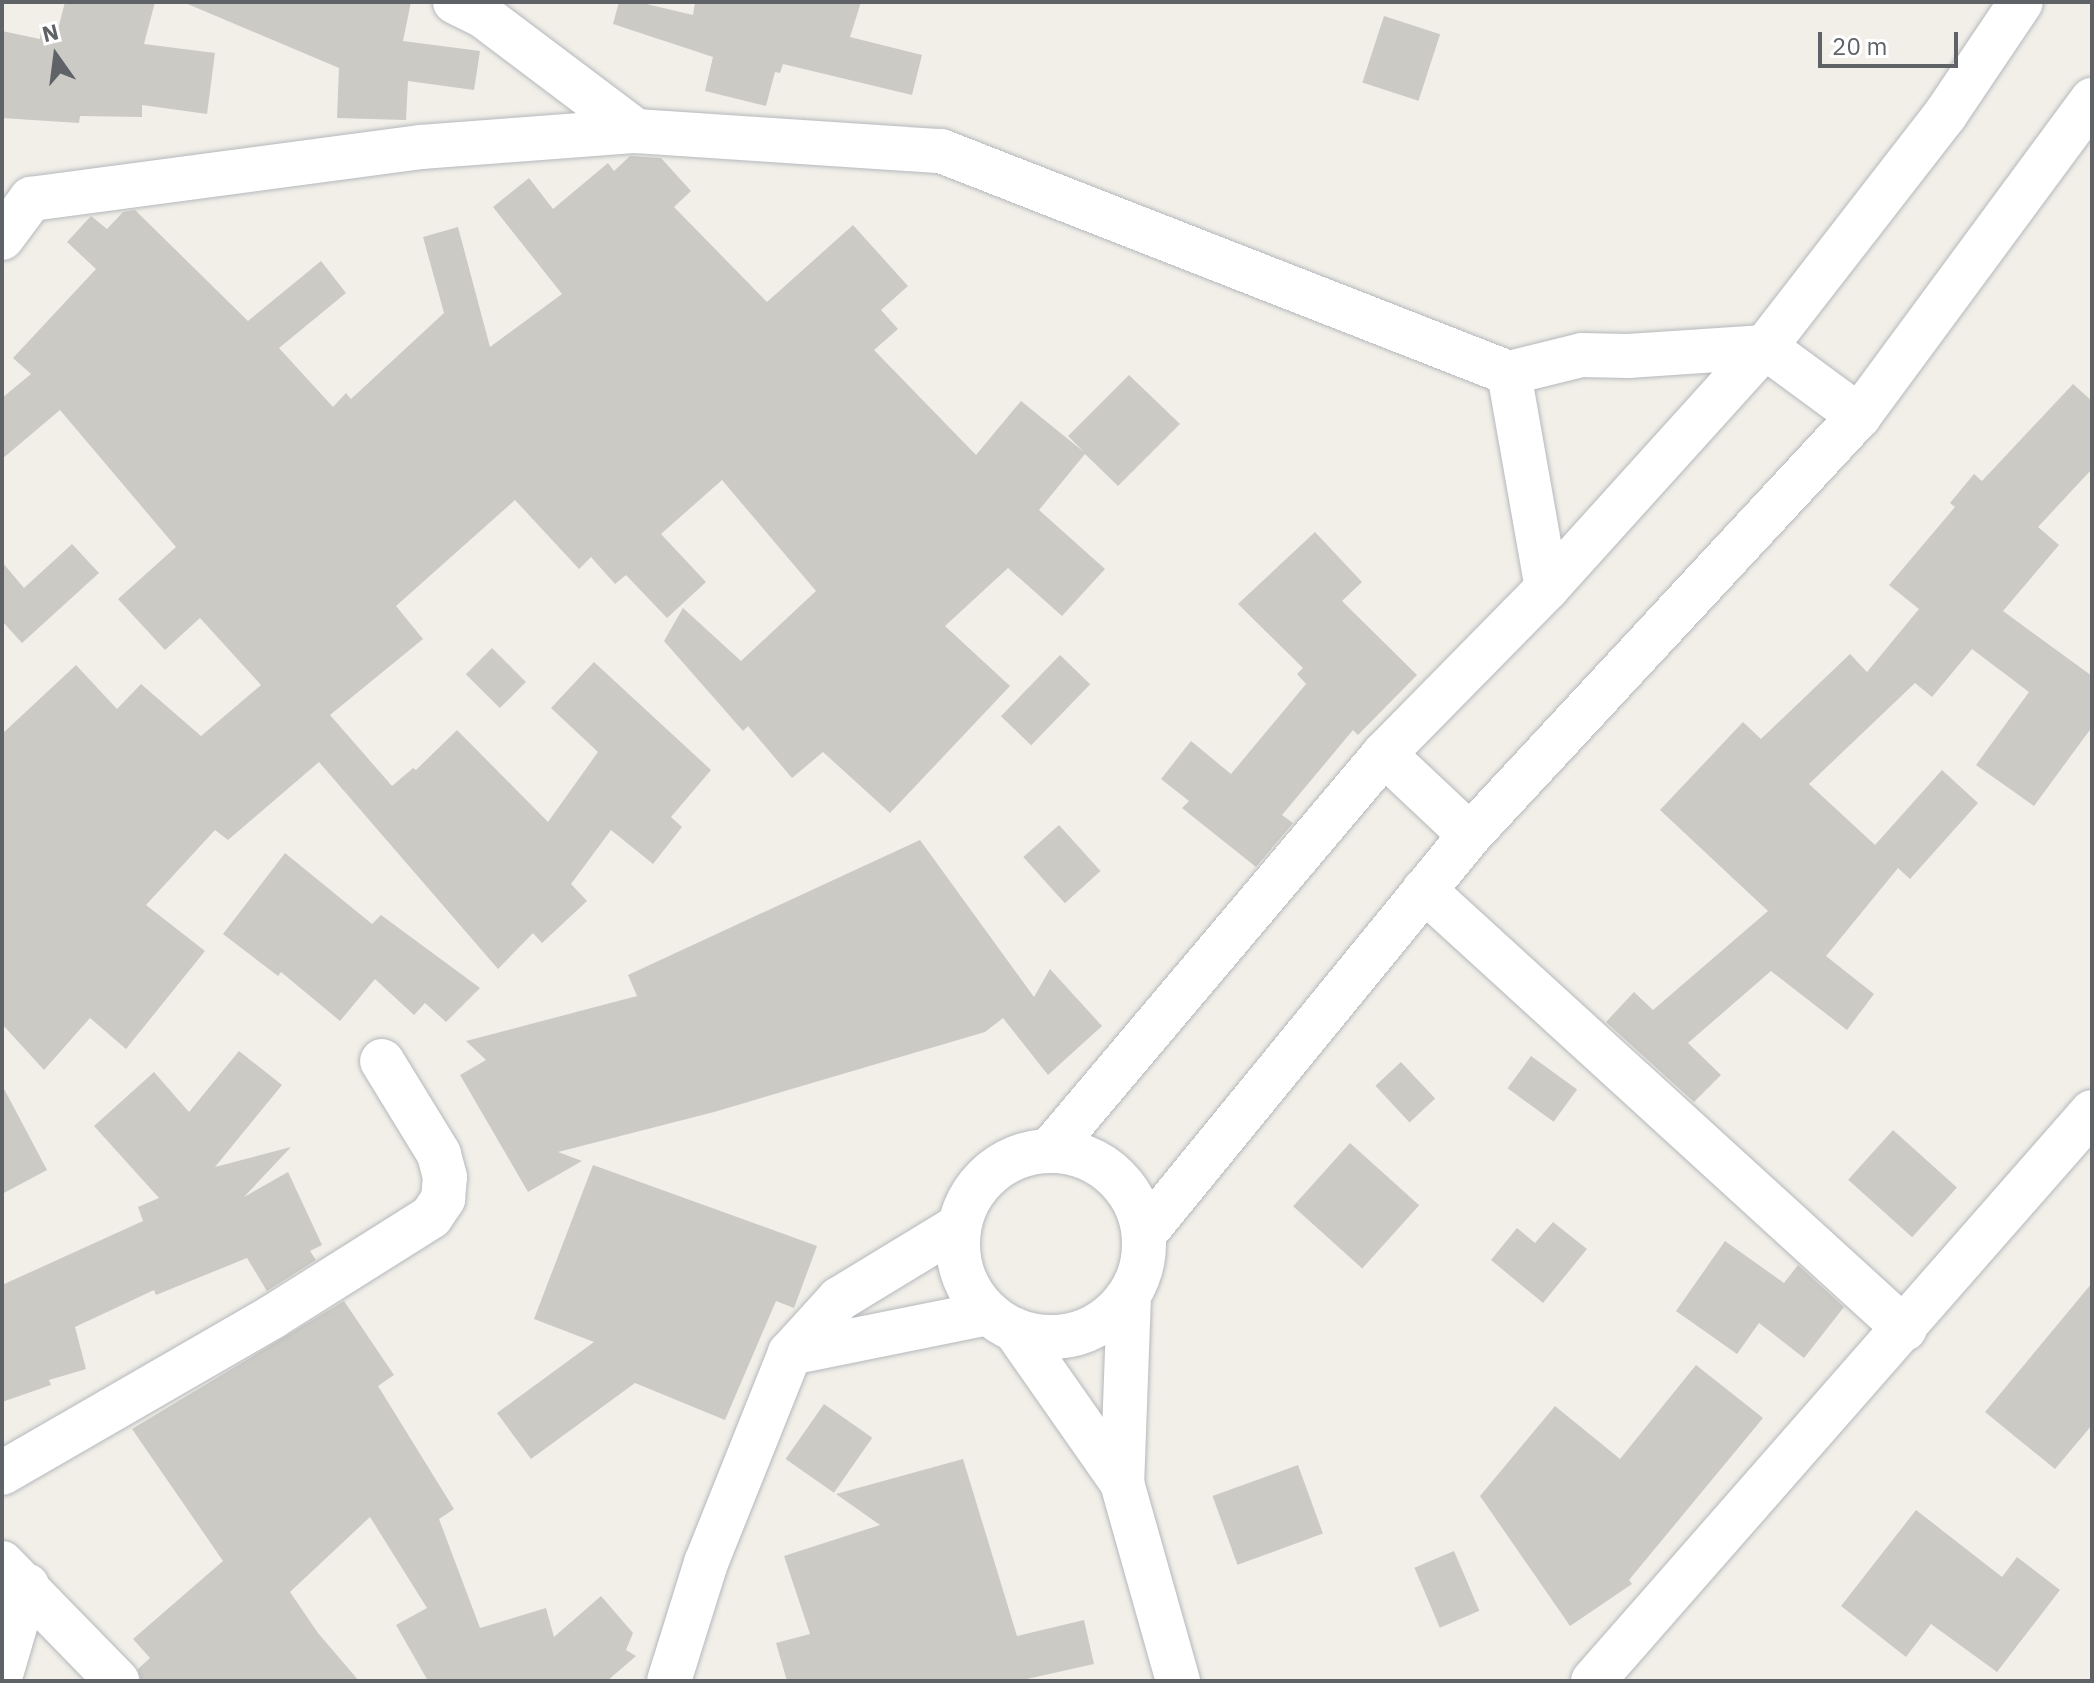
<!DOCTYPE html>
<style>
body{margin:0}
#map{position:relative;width:2094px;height:1683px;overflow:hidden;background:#f1efe8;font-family:"IBM Plex Sans",sans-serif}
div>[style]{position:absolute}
.building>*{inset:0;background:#cccac5;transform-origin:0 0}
.roads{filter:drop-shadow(0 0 2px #b5b8bc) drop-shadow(0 0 2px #b5b8bc)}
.minor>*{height:44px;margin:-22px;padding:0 22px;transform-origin:22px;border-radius:22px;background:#fff}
.minor>.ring{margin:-22px;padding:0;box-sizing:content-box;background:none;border:44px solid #fff;border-radius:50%}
span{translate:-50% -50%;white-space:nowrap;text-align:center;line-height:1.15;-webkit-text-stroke:6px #fff;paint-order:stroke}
.frame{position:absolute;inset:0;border:4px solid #5f6368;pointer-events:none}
.north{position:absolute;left:16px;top:16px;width:80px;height:80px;-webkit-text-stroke:6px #fff;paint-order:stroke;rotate:346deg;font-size:22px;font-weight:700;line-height:32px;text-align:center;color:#5f6368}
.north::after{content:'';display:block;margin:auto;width:28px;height:36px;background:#5f6368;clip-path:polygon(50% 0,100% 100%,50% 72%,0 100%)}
.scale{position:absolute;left:1818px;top:32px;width:140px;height:36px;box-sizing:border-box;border:4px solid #5f6368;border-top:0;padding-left:10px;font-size:24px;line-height:28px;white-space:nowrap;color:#5f6368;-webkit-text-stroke:6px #fff;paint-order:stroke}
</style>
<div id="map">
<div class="building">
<i style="clip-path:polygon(65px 2px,155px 2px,144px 44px,215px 53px,207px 114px,142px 105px,142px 117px,80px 116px,79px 123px,2px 118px,2px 31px,40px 39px,41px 28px,58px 29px)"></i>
<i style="clip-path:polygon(183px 2px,411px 2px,403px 41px,480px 51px,474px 90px,408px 81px,406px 120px,337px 118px,339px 68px)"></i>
<i style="clip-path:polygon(619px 2px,638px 2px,693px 15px,695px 2px,861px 2px,850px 37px,922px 55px,912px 95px,783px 64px,780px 73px,775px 72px,766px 106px,705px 91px,713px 57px,613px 24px)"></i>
<i style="left:1384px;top:16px;width:59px;height:70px;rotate:18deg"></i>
<i style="clip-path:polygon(630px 156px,661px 158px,691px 191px,674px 207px,767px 302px,853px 225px,908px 286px,881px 310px,898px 329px,874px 350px,976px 455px,1021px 401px,1084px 452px,1068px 436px,1129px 375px,1180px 424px,1118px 486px,1085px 454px,1039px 510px,1105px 569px,1062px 616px,1008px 568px,945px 626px,1010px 686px,890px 813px,823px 752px,792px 778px,748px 726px,743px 731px,664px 641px,683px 608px,741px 661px,816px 591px,722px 480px,661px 534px,706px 582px,667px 618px,626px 575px,615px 584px,591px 557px,579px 569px,515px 500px,396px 606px,423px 639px,330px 715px,392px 786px,413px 768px,416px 770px,457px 730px,548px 822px,598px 752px,551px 708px,594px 662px,711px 770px,671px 817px,682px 827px,653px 864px,611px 830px,571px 884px,587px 901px,542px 943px,533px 933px,498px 969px,319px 762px,228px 840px,215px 830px,146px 905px,205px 951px,126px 1049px,90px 1018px,44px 1070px,2px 1024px,2px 734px,76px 665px,117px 709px,141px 684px,201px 736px,261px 685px,200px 618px,165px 650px,118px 599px,176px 547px,60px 410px,2px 459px,2px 398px,31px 374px,13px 358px,96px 269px,67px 242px,91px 216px,107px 229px,123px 212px,135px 210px,248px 321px,321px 261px,346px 293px,279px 348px,333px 407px,346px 393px,351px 399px,444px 313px,423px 237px,458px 227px,490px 347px,562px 294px,493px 207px,529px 178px,553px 209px,608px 163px,614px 171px)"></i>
<i style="clip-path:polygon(2073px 384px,2092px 401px,2092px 469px,2038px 527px,2059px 545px,2003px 611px,2092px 676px,2092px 727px,2034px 806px,1976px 765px,2029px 692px,1972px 649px,1932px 697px,1915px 683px,1809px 784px,1875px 845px,1942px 770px,1978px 803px,1910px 879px,1898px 868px,1826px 956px,1874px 994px,1847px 1030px,1771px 971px,1688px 1043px,1721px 1075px,1694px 1102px,1606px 1022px,1634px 992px,1653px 1010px,1768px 911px,1660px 810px,1743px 722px,1761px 739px,1850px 654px,1867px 672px,1919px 609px,1889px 585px,1955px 507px,1950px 503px,1974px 474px,1982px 481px)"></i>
<i style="clip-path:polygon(1315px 532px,1362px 582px,1342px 601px,1417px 675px,1358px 735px,1353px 730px,1282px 815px,1293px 823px,1256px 867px,1182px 808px,1189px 801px,1161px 779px,1191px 741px,1231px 774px,1306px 684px,1297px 674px,1303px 668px,1238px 604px)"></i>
<i style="clip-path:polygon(72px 544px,99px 573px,22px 643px,2px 621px,2px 562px,24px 588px)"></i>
<i style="left:492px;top:648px;width:48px;height:37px;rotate:45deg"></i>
<i style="left:1060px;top:655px;width:42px;height:85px;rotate:44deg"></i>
<i style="left:1059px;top:825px;width:62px;height:48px;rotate:48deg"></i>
<i style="clip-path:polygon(920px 840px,1034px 997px,1050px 969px,1102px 1026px,1048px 1075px,1003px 1018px,985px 1032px,714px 1112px,558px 1152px,582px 1161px,528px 1192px,460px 1075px,486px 1060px,466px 1041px,637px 996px,628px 975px)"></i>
<i style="clip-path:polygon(285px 853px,372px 924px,381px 915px,480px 988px,446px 1022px,425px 1003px,414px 1015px,375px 979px,340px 1021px,281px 972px,278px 976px,223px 934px)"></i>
<i style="clip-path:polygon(239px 1051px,282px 1085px,215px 1167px,291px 1147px,244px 1197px,288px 1172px,322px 1245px,310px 1251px,316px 1260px,267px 1291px,247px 1258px,156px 1295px,154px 1290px,75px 1327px,86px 1369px,49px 1380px,51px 1385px,2px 1402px,2px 1285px,143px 1221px,138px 1207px,159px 1198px,94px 1126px,154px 1072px,189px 1112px)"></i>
<i style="left:1531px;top:1056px;width:57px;height:40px;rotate:36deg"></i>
<i style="left:1401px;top:1062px;width:50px;height:35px;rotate:47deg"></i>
<i style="clip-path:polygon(2px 1085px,47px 1170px,2px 1194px)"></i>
<i style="left:1893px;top:1130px;width:86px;height:67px;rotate:42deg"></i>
<i style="left:1350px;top:1143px;width:93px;height:85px;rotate:42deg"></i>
<i style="clip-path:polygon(593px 1165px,817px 1246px,794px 1308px,776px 1301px,725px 1420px,635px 1383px,531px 1459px,497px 1413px,594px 1342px,534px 1319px)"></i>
<i style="clip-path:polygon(1553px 1222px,1587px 1249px,1543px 1303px,1491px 1260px,1517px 1228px,1535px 1243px)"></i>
<i style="clip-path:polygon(1725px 1241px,1784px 1283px,1798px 1265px,1844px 1307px,1804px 1358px,1759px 1323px,1737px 1354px,1676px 1311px)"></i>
<i style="clip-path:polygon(2092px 1283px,2092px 1425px,2055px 1469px,1985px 1412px)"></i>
<i style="clip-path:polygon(344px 1301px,394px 1375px,378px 1386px,454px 1509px,439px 1519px,480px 1628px,546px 1608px,554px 1637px,601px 1596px,633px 1633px,626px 1650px,636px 1656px,607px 1681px,428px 1681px,396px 1625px,427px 1608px,370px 1517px,290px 1592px,318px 1633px,359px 1681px,141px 1681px,138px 1669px,150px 1658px,133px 1639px,223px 1561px,132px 1429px)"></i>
<i style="clip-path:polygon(1696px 1365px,1763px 1418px,1629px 1580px,1632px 1584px,1570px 1626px,1480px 1496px,1555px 1406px,1620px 1459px)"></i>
<i style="left:824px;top:1404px;width:59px;height:67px;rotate:35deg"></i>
<i style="clip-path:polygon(963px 1459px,1017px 1636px,1084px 1620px,1094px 1664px,1018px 1681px,787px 1681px,776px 1643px,810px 1634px,784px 1556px,880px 1525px,836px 1494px)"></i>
<i style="left:1298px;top:1465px;width:73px;height:91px;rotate:70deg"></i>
<i style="clip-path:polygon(1916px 1510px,2002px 1577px,2017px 1557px,2060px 1590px,1997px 1672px,1931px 1624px,1906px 1657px,1841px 1606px)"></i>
<i style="left:1454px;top:1551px;width:65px;height:43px;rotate:67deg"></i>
</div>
<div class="roads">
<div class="minor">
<i style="left:455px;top:2px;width:30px;rotate:26deg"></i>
<i style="left:482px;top:15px;width:193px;rotate:37deg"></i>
<i style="left:2px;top:238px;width:49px;rotate:-53.4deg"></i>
<i style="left:31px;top:199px;width:393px;rotate:-7.6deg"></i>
<i style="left:421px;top:147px;width:216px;rotate:-4.3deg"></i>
<i style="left:636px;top:131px;width:306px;rotate:3.8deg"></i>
<i style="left:941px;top:151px;width:610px;rotate:21.35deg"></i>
<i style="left:1509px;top:373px;width:75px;rotate:-13.9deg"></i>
<i style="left:1582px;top:355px;width:46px;rotate:1.2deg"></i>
<i style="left:1628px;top:356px;width:137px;rotate:-3.8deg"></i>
<i style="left:1765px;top:347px;width:117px;rotate:36.3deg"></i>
<i style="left:1509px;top:373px;width:218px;rotate:80deg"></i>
<i style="left:1384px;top:754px;width:118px;rotate:43.3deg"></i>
<i style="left:1424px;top:890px;width:651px;rotate:42.39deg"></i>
<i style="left:1050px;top:1150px;width:518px;rotate:-49.85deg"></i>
<i style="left:1384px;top:754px;width:233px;rotate:-45.5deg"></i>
<i style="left:1547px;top:588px;width:325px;rotate:-47.9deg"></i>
<i style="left:1765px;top:347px;width:294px;rotate:-52.2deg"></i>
<i style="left:1945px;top:115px;width:136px;rotate:-56.1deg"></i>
<i class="ring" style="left:958px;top:1151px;width:142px;height:142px"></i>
<i style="left:1145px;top:1233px;width:514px;rotate:-50.77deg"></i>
<i style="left:1470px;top:835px;width:572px;rotate:-47.13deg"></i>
<i style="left:1859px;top:416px;width:393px;rotate:-53.6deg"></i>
<i style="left:1129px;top:1296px;width:187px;rotate:92.1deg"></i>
<i style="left:1122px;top:1483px;width:206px;rotate:74.2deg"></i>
<i style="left:1015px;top:1330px;width:187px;rotate:55deg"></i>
<i style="left:790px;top:1353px;width:202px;rotate:-11.4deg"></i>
<i style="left:2px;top:1473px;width:312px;rotate:-30deg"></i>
<i style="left:272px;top:1317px;width:188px;rotate:-32.2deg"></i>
<i style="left:431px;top:1217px;width:22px;rotate:-56deg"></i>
<i style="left:443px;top:1199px;width:22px;rotate:-85deg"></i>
<i style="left:445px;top:1177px;width:24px;rotate:-105deg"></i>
<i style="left:439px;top:1154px;width:109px;rotate:-121.5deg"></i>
<i style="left:2px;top:1563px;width:165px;rotate:45.7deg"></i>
<i style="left:2px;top:1671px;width:89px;rotate:-73.6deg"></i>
<i style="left:669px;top:1681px;width:124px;rotate:-72.6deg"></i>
<i style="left:706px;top:1563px;width:226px;rotate:-68.2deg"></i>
<i style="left:790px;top:1353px;width:73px;rotate:-47.8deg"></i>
<i style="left:839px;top:1299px;width:140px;rotate:-31.3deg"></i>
<i style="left:1593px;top:1681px;width:757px;rotate:-48.75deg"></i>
</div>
</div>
<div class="frame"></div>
<div class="north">N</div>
<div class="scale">20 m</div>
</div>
